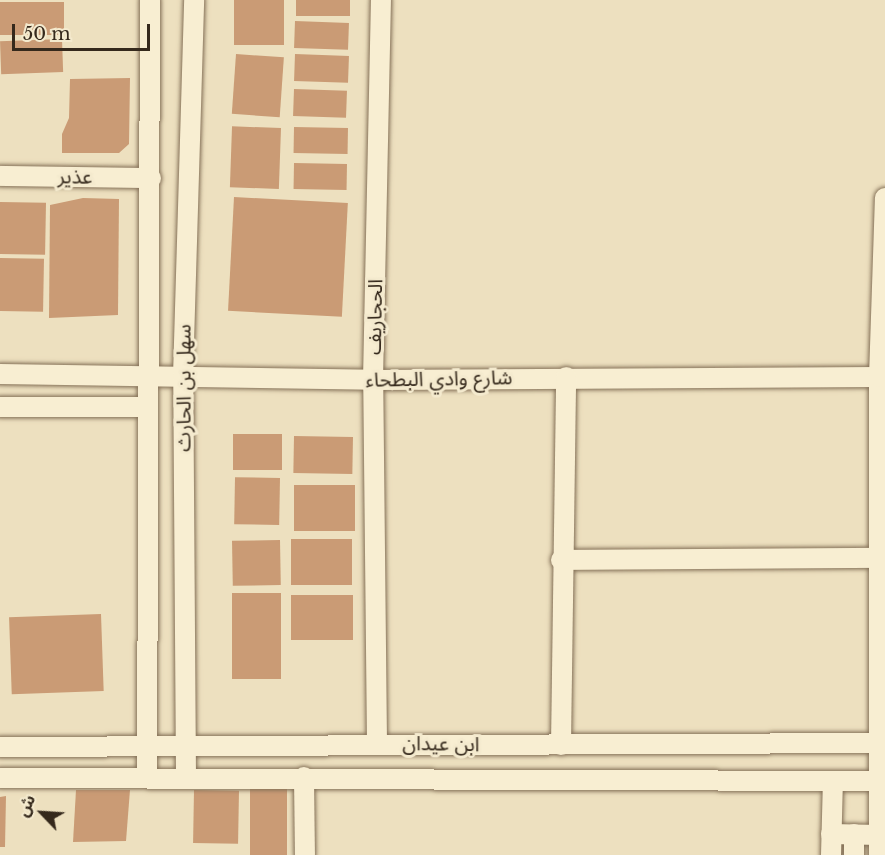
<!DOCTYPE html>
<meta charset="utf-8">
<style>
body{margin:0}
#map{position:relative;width:885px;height:855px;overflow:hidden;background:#ede0bf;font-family:"Libre Baskerville","Noto Sans Arabic",serif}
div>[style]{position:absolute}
.building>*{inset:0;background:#ca9b75;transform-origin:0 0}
.roads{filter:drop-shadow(0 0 2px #857158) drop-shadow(0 0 2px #857158)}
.minor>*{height:20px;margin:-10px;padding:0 10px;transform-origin:10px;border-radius:10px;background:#f8eed2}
span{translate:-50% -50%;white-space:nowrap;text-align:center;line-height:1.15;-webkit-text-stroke:6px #f4eace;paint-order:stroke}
.street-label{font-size:20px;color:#35291c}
.north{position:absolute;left:12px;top:783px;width:60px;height:60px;-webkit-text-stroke:4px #f4eace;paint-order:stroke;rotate:295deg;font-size:16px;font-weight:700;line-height:24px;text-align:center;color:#35291c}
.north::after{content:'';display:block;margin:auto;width:21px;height:27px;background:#35291c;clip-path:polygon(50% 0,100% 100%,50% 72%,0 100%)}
.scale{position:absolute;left:12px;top:24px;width:138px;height:27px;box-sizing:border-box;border:3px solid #35291c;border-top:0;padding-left:8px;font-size:18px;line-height:21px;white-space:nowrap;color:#35291c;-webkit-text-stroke:4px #f4eace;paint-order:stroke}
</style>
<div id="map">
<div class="building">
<i style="left:234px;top:0;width:50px;height:45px"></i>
<i style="left:296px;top:0;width:54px;height:16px"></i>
<i style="left:64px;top:2px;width:33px;height:64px;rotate:90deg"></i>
<i style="left:295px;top:21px;width:54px;height:27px;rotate:2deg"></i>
<i style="left:62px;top:39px;width:33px;height:62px;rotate:88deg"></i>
<i style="left:236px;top:54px;width:48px;height:60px;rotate:4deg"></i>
<i style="left:295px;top:54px;width:54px;height:27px;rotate:2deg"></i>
<i style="clip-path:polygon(130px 78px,129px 144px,119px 153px,62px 153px,62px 134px,69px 118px,70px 79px)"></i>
<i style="left:294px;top:89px;width:53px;height:27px;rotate:2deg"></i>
<i style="left:294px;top:127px;width:54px;height:26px;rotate:1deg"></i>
<i style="left:281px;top:128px;width:61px;height:49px;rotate:92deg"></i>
<i style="left:294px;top:163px;width:53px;height:26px;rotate:1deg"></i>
<i style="left:234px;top:197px;width:114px;height:114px;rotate:3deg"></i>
<i style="clip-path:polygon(83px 198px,119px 199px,118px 315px,49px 318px,50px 205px)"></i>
<i style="left:0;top:202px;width:46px;height:52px;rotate:1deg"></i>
<i style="left:0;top:258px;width:44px;height:53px;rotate:1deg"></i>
<i style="left:282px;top:434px;width:36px;height:49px;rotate:90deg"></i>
<i style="left:294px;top:436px;width:59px;height:37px;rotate:1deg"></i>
<i style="left:280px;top:478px;width:47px;height:45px;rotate:91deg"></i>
<i style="left:294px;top:485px;width:61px;height:46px"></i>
<i style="left:352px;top:539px;width:46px;height:61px;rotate:90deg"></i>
<i style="left:280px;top:540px;width:45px;height:48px;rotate:89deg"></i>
<i style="left:232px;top:593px;width:49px;height:86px"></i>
<i style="left:291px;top:595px;width:62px;height:45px"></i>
<i style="left:101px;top:614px;width:77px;height:92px;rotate:88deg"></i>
<i style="left:250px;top:788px;width:37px;height:67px"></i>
<i style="clip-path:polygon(76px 790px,130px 790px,126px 841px,73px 842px)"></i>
<i style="left:194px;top:790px;width:45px;height:53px;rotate:1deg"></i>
<i style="clip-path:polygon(6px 796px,5px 847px,0 847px,0 797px)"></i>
</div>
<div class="roads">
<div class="minor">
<i style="left:0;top:176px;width:151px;rotate:0.8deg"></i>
<i style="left:0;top:374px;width:373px;rotate:0.9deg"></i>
<i style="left:373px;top:380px;width:506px;rotate:-0.34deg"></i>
<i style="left:0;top:407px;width:148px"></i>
<i style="left:561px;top:560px;width:319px;rotate:-0.4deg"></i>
<i style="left:377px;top:743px;width:363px;rotate:-90.6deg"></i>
<i style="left:373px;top:380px;width:380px;rotate:-88.8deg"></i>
<i style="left:561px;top:745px;width:368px;rotate:-89.2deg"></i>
<i style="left:0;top:747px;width:881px;rotate:-0.26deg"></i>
<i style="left:147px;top:776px;width:776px;rotate:-89.78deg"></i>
<i style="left:186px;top:776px;width:400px;rotate:-90.4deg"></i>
<i style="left:183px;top:376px;width:376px;rotate:-88.3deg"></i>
<i style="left:304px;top:777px;width:78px;rotate:89.3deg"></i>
<i style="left:0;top:778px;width:881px;rotate:0.2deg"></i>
<i style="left:831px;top:834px;width:48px;rotate:1.2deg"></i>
<i style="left:831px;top:855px;width:74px;rotate:-88.5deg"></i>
<i style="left:854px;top:855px;width:21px;rotate:-90deg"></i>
<i style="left:879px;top:855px;width:478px;rotate:-90deg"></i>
<i style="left:879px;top:377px;width:179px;rotate:-88.1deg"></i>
</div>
</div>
<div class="street-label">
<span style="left:75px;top:177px;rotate:1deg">عذير</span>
<span style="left:375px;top:317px;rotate:-89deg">الحجاريف</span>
<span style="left:439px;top:379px;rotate:-1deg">شارع وادي البطحاء</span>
<span style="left:184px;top:388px;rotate:-90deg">سهل بن الحارث</span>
<span style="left:441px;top:744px;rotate:1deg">ابن عيدان</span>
</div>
<div class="north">ش</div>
<div class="scale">50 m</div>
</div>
